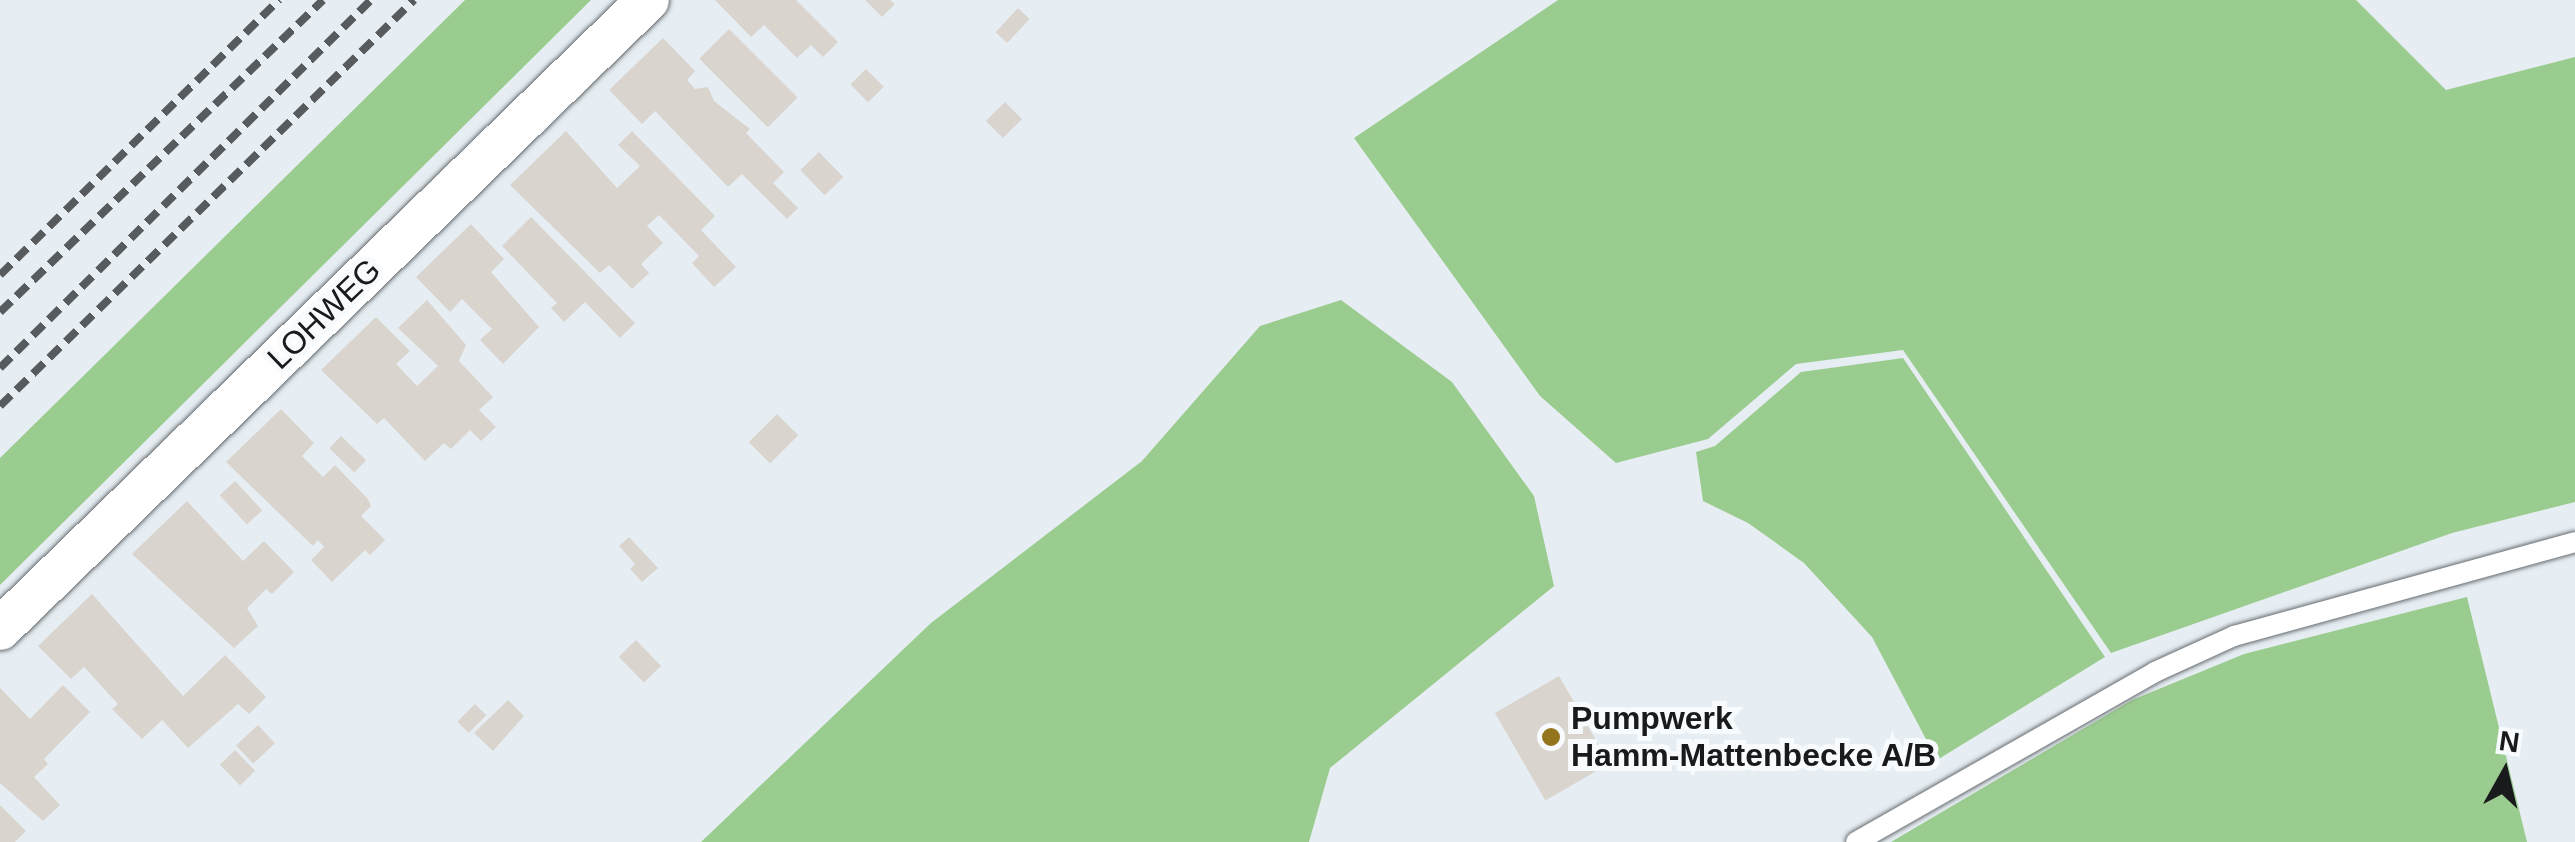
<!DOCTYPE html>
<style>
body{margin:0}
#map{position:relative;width:2575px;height:842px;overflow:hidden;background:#e7eef3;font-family:Helvetica,sans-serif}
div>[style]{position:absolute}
.green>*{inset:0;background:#9bcc8f}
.building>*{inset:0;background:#d9d4ce;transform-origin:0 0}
.roads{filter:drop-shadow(0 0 2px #666c70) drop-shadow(0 0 2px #666c70)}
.lane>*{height:20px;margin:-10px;padding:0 10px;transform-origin:10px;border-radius:10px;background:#fff}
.street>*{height:42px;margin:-21px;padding:0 21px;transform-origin:21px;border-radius:21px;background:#fff}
.rail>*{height:8px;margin-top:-4px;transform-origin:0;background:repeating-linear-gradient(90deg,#575b5d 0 15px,transparent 0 23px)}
.dots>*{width:28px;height:28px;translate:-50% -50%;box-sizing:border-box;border:5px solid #f7fbfe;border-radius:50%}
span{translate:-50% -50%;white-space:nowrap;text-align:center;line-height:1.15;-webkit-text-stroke:10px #f7fbfe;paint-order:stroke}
.street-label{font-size:32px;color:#181a1c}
.poi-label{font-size:32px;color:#181a1c;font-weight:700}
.left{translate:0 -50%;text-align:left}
.north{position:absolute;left:2455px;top:722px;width:100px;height:100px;-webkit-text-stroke:8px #f7fbfe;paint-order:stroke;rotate:8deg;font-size:28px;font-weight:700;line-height:40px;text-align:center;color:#181a1c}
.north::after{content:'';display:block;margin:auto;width:35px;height:45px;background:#181a1c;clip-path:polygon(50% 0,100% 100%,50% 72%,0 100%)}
</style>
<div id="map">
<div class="green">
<i style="clip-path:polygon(465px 0,591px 0,0 585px,0 458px)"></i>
<i style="clip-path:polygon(1558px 0,2356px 0,2446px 90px,2575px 57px,2575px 502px,2452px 533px,2111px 653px,1903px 350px,1796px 364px,1708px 439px,1616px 463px,1540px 396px,1354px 138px)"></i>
<i style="clip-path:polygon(1341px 300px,1452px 382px,1534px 496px,1554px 586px,1330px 768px,1309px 842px,701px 842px,931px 623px,1142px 461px,1260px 326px)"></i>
<i style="clip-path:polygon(1903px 358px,2105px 657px,1937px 760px,1872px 637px,1804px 563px,1748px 523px,1703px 501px,1696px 452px,1715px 446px,1801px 372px)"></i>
<i style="clip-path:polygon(2467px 597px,2527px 842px,1891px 842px,2132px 700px,2244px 654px)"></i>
</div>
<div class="building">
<i style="clip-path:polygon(715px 0,796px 0,838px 42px,823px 57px,811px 45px,797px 58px,764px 25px,751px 37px)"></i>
<i style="clip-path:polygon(865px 0,890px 0,895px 4px,882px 17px)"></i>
<i style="left:1018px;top:8px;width:16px;height:33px;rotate:43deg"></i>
<i style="left:729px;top:29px;width:97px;height:42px;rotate:45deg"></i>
<i style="clip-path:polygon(663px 38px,695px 71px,687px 80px,695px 89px,708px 87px,714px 101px,750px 129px,746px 133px,784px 172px,773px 183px,798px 208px,787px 219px,742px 174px,728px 187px,655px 111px,642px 124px,609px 90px)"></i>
<i style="left:866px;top:69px;width:25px;height:22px;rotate:45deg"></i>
<i style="left:1005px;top:102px;width:24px;height:27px;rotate:45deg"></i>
<i style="clip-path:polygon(566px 131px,617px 188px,640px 166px,618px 145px,632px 131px,715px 216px,701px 230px,736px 267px,714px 287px,692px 263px,699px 256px,659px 215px,647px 226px,663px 243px,641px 264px,649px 273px,632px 289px,609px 265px,600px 273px,510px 185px)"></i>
<i style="left:819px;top:152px;width:35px;height:26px;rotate:46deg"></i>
<i style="clip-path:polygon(531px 217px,635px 323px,620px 338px,585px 302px,564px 322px,551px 308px,557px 303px,502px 246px)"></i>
<i style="clip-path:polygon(471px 224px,504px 259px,491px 272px,539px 327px,503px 364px,480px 340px,492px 329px,462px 299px,450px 312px,416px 277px)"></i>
<i style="clip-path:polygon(427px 300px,466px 345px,459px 361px,493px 397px,479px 410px,496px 427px,481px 441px,470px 430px,451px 449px,444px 443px,425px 461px,384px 418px,377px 424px,321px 370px,376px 317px,410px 351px,396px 364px,417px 386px,438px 366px,398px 328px)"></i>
<i style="clip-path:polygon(281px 409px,314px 443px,302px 456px,323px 477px,335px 465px,368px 499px,371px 506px,361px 516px,385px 540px,370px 555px,365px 550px,332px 582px,311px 560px,324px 547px,318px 540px,313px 546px,226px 462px)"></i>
<i style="left:777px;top:414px;width:30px;height:40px;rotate:45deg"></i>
<i style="left:341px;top:436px;width:35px;height:17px;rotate:44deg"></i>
<i style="left:235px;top:481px;width:40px;height:21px;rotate:47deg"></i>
<i style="clip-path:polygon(187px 501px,243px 561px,264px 541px,294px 572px,272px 594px,266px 589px,247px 608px,258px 626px,234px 648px,132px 554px)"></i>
<i style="clip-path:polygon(629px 537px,658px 568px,642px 582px,630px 569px,635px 564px,619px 546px)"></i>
<i style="clip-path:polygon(92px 594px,183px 696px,225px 655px,266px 697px,249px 714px,238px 704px,188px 748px,162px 720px,142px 739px,112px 709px,118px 704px,84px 667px,71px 679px,38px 646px)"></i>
<i style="left:636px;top:640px;width:36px;height:24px;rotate:46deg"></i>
<i style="left:1559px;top:676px;width:101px;height:74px;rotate:60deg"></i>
<i style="clip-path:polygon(63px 685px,90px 712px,44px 759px,48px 764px,34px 777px,60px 805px,43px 821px,0 783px,0 688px,30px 719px)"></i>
<i style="clip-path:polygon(508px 700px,524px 716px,493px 751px,474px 733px)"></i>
<i style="left:475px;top:704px;width:16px;height:25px;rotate:45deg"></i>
<i style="left:258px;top:725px;width:25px;height:30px;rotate:47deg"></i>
<i style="left:235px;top:750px;width:29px;height:21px;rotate:46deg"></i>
<i style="clip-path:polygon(0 805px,26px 831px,15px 842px,0 842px)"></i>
</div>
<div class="roads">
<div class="lane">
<i style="left:1856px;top:842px;width:344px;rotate:-29.6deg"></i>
<i style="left:2155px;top:672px;width:87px;rotate:-24.5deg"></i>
<i style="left:2234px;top:636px;width:354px;rotate:-15.4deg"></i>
</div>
<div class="street">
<i style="left:0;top:629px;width:903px;rotate:-44.15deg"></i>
</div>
</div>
<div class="rail">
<i style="left:0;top:275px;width:392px;rotate:-44.6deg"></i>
<i style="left:0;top:312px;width:449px;rotate:-44deg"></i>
<i style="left:0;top:368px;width:523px;rotate:-44.77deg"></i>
<i style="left:0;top:406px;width:580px;rotate:-44.44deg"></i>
</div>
<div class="dots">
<i style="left:1551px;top:737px;background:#92751c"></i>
</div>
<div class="street-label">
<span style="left:324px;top:314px;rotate:-44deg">LOHWEG</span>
</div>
<div class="poi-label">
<span class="left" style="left:1571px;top:737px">Pumpwerk<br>Hamm-Mattenbecke A/B</span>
</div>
<div class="north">N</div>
</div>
